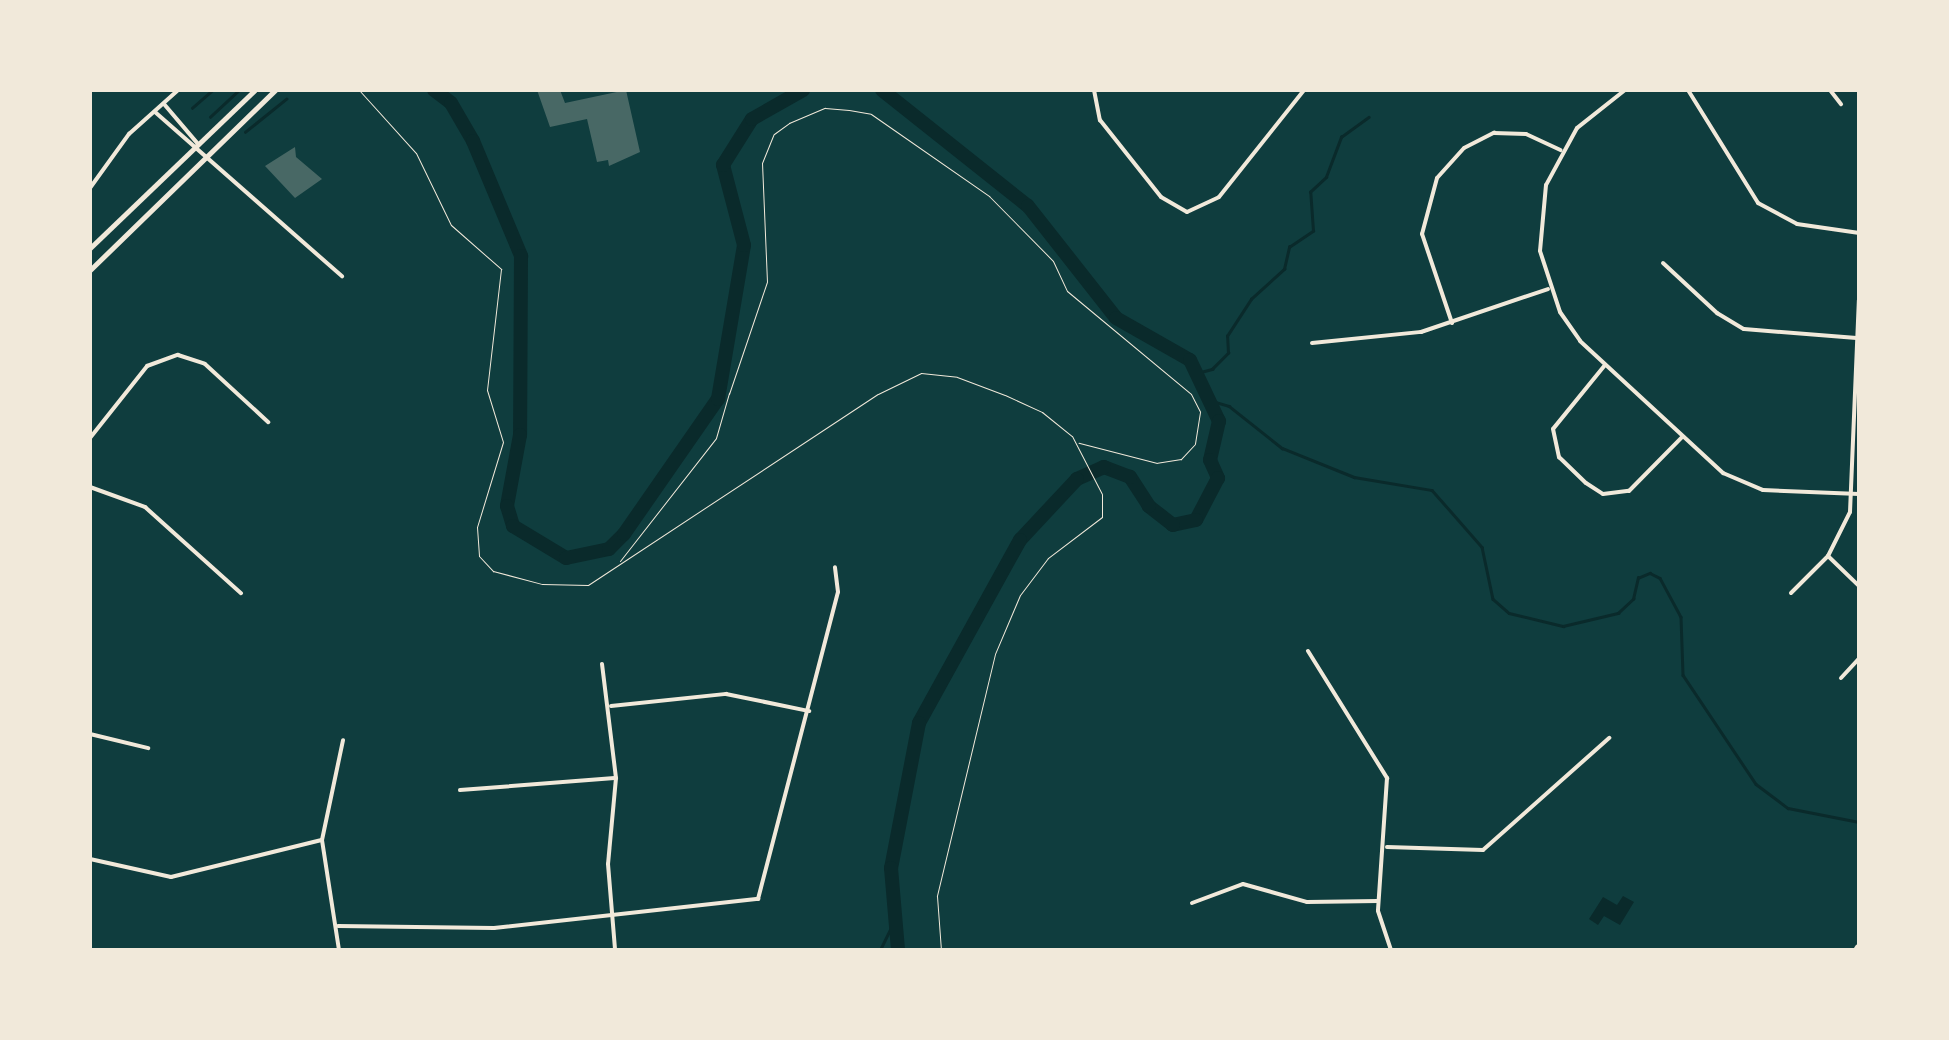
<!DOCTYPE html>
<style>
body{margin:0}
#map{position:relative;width:1949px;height:1040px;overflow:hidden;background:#0f3d3e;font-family:"DM Sans",sans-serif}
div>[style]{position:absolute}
.water>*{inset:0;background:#0a2a2b}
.stream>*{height:2.5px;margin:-1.25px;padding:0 1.25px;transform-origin:1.25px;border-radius:1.25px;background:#0a2a2b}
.river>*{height:14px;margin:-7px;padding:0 7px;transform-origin:7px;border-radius:7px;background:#0a2a2b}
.building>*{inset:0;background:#486865}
.path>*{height:1px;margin:-0.5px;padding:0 0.5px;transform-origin:0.5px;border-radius:0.5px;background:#f1e9da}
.minor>*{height:4px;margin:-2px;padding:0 2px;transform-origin:2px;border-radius:2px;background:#f1e9da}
.tertiary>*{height:4px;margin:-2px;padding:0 2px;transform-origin:2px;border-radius:2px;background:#f1e9da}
.primary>*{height:5px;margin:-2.5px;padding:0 2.5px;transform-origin:2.5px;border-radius:2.5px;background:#f1e9da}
span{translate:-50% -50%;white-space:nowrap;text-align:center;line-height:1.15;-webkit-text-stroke:9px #f1e9da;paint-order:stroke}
.frame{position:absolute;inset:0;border:92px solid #f1e9da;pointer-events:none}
</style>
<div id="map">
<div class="water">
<i style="clip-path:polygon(1623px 896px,1634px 902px,1620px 925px,1604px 916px,1598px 925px,1589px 919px,1603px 897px,1617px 905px)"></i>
</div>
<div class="stream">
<i style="left:295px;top:90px;width:1px"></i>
<i style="left:192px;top:108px;width:28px;rotate:-41deg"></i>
<i style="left:210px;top:117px;width:40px;rotate:-43deg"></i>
<i style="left:245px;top:132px;width:53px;rotate:-38.8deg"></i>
<i style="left:1197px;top:373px;width:16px;rotate:-15deg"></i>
<i style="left:1212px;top:369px;width:23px;rotate:-45deg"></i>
<i style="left:1228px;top:353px;width:17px;rotate:-93deg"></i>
<i style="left:1227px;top:336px;width:44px;rotate:-57deg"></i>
<i style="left:1251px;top:299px;width:45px;rotate:-42.3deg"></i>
<i style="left:1284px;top:269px;width:23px;rotate:-77deg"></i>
<i style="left:1289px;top:247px;width:29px;rotate:-34deg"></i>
<i style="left:1313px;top:231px;width:39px;rotate:-94deg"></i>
<i style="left:1310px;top:192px;width:22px;rotate:-43deg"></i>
<i style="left:1326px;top:177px;width:43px;rotate:-69.4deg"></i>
<i style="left:1341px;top:137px;width:34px;rotate:-36deg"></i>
<i style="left:1212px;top:401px;width:18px;rotate:16deg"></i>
<i style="left:1229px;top:406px;width:68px;rotate:38.4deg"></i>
<i style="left:1282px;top:448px;width:78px;rotate:21.9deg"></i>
<i style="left:1354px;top:477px;width:79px;rotate:9.5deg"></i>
<i style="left:1432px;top:490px;width:76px;rotate:48.7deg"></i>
<i style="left:1482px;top:547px;width:53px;rotate:78.1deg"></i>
<i style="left:1493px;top:599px;width:21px;rotate:41deg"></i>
<i style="left:1509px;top:613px;width:56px;rotate:13.5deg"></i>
<i style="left:1563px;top:626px;width:57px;rotate:-13.3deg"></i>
<i style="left:1618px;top:613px;width:21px;rotate:-43deg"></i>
<i style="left:1633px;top:599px;width:22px;rotate:-77deg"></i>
<i style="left:1638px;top:578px;width:13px;rotate:-23deg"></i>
<i style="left:1650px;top:573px;width:11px;rotate:27deg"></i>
<i style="left:1660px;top:578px;width:44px;rotate:61.7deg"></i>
<i style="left:1681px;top:617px;width:58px;rotate:88deg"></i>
<i style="left:1683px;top:675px;width:131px;rotate:56.2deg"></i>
<i style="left:1756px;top:784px;width:40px;rotate:37deg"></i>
<i style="left:1788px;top:808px;width:72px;rotate:11.2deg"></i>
<i style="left:880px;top:950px;width:39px;rotate:-64deg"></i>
</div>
<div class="river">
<i style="left:434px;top:90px;width:21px;rotate:37deg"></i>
<i style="left:451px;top:103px;width:44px;rotate:59.9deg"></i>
<i style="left:473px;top:141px;width:125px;rotate:67.3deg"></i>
<i style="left:521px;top:256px;width:179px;rotate:90.3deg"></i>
<i style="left:520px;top:435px;width:72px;rotate:100.4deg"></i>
<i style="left:507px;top:506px;width:21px;rotate:73deg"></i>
<i style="left:513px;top:526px;width:62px;rotate:31.1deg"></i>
<i style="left:566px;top:558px;width:44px;rotate:-11.8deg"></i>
<i style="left:609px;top:549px;width:21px;rotate:-45deg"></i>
<i style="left:624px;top:534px;width:165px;rotate:-55.2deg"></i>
<i style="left:718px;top:399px;width:156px;rotate:-80.4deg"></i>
<i style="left:744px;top:245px;width:83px;rotate:-104.7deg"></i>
<i style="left:723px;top:165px;width:54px;rotate:-57.8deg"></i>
<i style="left:752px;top:119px;width:59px;rotate:-29.6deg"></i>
<i style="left:882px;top:90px;width:186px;rotate:38.5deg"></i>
<i style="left:1028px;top:206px;width:142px;rotate:51.8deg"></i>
<i style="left:1116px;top:318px;width:85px;rotate:29.6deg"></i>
<i style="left:1190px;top:360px;width:68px;rotate:64.6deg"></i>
<i style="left:1219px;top:421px;width:40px;rotate:103deg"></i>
<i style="left:1210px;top:460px;width:20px;rotate:66deg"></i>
<i style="left:1218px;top:478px;width:47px;rotate:117.6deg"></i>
<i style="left:1196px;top:520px;width:24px;rotate:168deg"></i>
<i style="left:1173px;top:525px;width:31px;rotate:-142deg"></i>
<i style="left:1149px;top:506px;width:35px;rotate:-123deg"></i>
<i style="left:1130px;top:477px;width:28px;rotate:-159deg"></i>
<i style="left:1104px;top:467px;width:30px;rotate:156deg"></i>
<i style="left:1077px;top:479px;width:83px;rotate:133.1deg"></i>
<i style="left:1020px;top:540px;width:209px;rotate:118.9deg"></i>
<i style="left:919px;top:723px;width:148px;rotate:100.9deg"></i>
<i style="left:891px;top:868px;width:82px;rotate:85.1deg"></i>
</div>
<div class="building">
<i style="clip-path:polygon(537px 90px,560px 90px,565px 103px,626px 90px,640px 152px,609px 166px,608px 160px,597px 162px,587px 119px,550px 127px)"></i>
<i style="clip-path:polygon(295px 147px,296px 157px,322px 179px,295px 198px,265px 166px)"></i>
</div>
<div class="path">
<i style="left:359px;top:90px;width:85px;rotate:47.9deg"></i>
<i style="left:416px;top:153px;width:80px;rotate:64.1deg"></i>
<i style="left:451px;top:225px;width:67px;rotate:41.3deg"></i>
<i style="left:501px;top:269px;width:122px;rotate:96.6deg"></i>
<i style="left:487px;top:390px;width:54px;rotate:72.9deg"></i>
<i style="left:503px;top:442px;width:89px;rotate:107deg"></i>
<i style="left:477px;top:527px;width:29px;rotate:86deg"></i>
<i style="left:479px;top:556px;width:21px;rotate:47deg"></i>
<i style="left:493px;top:571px;width:51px;rotate:14.9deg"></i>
<i style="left:542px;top:584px;width:46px;rotate:1.2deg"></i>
<i style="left:588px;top:585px;width:347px;rotate:-33.4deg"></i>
<i style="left:878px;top:394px;width:48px;rotate:-26deg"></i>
<i style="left:921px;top:373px;width:36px;rotate:6deg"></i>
<i style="left:957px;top:377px;width:51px;rotate:20.6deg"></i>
<i style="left:1005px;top:395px;width:41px;rotate:24.7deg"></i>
<i style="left:1042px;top:412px;width:38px;rotate:39deg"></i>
<i style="left:1072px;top:436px;width:65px;rotate:62.7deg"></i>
<i style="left:1102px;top:494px;width:23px;rotate:90deg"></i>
<i style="left:1102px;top:517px;width:68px;rotate:142.8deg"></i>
<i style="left:1048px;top:558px;width:46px;rotate:127.1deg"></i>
<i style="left:1020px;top:595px;width:64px;rotate:113deg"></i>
<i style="left:995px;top:654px;width:249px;rotate:103.5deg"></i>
<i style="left:937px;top:896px;width:54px;rotate:85.8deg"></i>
<i style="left:729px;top:394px;width:118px;rotate:-71.3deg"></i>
<i style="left:767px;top:282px;width:119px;rotate:-92.4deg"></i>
<i style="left:762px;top:163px;width:31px;rotate:-68deg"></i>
<i style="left:774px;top:134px;width:19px;rotate:-36deg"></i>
<i style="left:789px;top:123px;width:39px;rotate:-23deg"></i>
<i style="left:825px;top:108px;width:24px;rotate:5deg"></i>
<i style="left:849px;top:110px;width:22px;rotate:10deg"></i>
<i style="left:871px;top:114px;width:144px;rotate:34.8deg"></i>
<i style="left:989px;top:196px;width:91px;rotate:45.4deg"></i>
<i style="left:1053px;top:261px;width:33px;rotate:65deg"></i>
<i style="left:1067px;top:291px;width:161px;rotate:39.7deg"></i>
<i style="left:1191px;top:394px;width:20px;rotate:63deg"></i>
<i style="left:1200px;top:412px;width:32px;rotate:99deg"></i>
<i style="left:1195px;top:444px;width:21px;rotate:133deg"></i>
<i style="left:1181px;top:459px;width:24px;rotate:171deg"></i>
<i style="left:1157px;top:463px;width:81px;rotate:-165.6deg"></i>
<i style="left:620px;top:561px;width:156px;rotate:-52deg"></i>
<i style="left:716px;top:438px;width:47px;rotate:-73.9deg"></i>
</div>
<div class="minor">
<i style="left:1094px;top:90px;width:31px;rotate:79deg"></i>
<i style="left:1100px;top:120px;width:98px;rotate:51.6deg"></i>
<i style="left:1161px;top:197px;width:30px;rotate:30deg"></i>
<i style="left:1187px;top:212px;width:35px;rotate:-25deg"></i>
<i style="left:1219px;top:197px;width:137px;rotate:-51.5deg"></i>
<i style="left:1625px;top:90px;width:61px;rotate:141.6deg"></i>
<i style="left:1577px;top:128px;width:65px;rotate:118.5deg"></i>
<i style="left:1546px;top:185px;width:66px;rotate:95.2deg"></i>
<i style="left:1540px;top:251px;width:64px;rotate:71.8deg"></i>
<i style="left:1560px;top:312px;width:35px;rotate:55deg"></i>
<i style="left:1580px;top:341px;width:195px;rotate:42.7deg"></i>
<i style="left:1723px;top:473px;width:43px;rotate:23deg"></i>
<i style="left:1763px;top:490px;width:96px;rotate:2.4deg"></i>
<i style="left:1830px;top:90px;width:18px;rotate:52deg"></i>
<i style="left:164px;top:104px;width:52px;rotate:49.6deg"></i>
<i style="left:155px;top:112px;width:249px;rotate:41.3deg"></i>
<i style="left:90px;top:188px;width:67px;rotate:-54.2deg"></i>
<i style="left:129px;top:134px;width:66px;rotate:-41.9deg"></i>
<i style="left:1663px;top:263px;width:74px;rotate:42.8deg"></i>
<i style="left:1717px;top:313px;width:31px;rotate:31deg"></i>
<i style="left:1744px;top:329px;width:113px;rotate:4.6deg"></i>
<i style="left:1452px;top:323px;width:94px;rotate:-108.6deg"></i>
<i style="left:1422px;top:234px;width:58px;rotate:-75deg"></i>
<i style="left:1437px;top:178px;width:40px;rotate:-48deg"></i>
<i style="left:1464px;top:148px;width:34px;rotate:-27deg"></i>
<i style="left:1494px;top:133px;width:32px;rotate:2deg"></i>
<i style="left:1526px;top:134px;width:38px;rotate:25deg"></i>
<i style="left:1312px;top:343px;width:110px;rotate:-5.8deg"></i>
<i style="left:1421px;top:332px;width:134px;rotate:-18.7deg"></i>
<i style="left:1605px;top:365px;width:82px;rotate:129.1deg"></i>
<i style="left:1553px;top:429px;width:29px;rotate:78deg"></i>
<i style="left:1559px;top:457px;width:37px;rotate:44deg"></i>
<i style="left:1586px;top:483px;width:20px;rotate:33deg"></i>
<i style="left:1603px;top:494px;width:26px;rotate:-7deg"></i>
<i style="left:1629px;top:491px;width:76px;rotate:-45.5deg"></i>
<i style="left:90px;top:438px;width:92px;rotate:-51.6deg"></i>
<i style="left:147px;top:366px;width:33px;rotate:-20deg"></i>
<i style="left:178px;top:355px;width:28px;rotate:18deg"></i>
<i style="left:205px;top:364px;width:86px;rotate:42.6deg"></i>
<i style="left:90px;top:487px;width:59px;rotate:20deg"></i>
<i style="left:145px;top:507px;width:129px;rotate:41.9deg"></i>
<i style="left:90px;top:540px;width:63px;rotate:90deg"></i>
<i style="left:1828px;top:556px;width:43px;rotate:44.1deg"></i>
<i style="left:1791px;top:593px;width:52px;rotate:-45deg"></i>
<i style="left:1828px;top:556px;width:49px;rotate:-63.4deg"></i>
<i style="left:1850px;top:512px;width:212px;rotate:-87.6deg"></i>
<i style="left:1308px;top:651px;width:150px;rotate:58.1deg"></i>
<i style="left:1387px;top:778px;width:133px;rotate:93.9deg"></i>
<i style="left:1378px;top:911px;width:41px;rotate:71.6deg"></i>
<i style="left:602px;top:664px;width:115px;rotate:83deg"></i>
<i style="left:616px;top:778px;width:86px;rotate:95.3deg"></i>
<i style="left:608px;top:864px;width:86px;rotate:85.3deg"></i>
<i style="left:1841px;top:678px;width:26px;rotate:-47deg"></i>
<i style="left:611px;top:706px;width:116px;rotate:-6deg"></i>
<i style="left:726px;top:694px;width:85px;rotate:11.6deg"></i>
<i style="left:90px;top:734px;width:60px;rotate:13.6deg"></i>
<i style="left:460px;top:790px;width:155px;rotate:-4.4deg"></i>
<i style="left:1387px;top:847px;width:96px;rotate:1.8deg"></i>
<i style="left:1483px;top:850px;width:169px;rotate:-41.6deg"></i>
<i style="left:90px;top:859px;width:83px;rotate:12.5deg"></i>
<i style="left:171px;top:877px;width:155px;rotate:-13.8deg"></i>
<i style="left:1192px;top:903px;width:54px;rotate:-20.4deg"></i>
<i style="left:1243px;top:884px;width:66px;rotate:15.7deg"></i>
<i style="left:1307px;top:902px;width:71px;rotate:-0.8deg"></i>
<i style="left:338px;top:926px;width:156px;rotate:0.7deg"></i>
<i style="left:494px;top:928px;width:266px;rotate:-6.3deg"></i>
<i style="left:758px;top:899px;width:317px;rotate:-75.4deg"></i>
<i style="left:838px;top:592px;width:25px;rotate:-97deg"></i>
<i style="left:339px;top:950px;width:111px;rotate:-98.8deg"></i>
<i style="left:322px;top:840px;width:102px;rotate:-78.1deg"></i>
<i style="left:1855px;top:950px;width:4px;rotate:-56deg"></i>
</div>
<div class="tertiary">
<i style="left:1688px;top:90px;width:133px;rotate:58.2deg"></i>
<i style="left:1758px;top:203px;width:44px;rotate:28.3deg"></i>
<i style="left:1797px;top:224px;width:63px;rotate:8.3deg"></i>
</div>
<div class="primary">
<i style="left:90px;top:248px;width:228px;rotate:-43.8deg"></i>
<i style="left:90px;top:270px;width:258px;rotate:-44.2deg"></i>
</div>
<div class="frame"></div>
</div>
